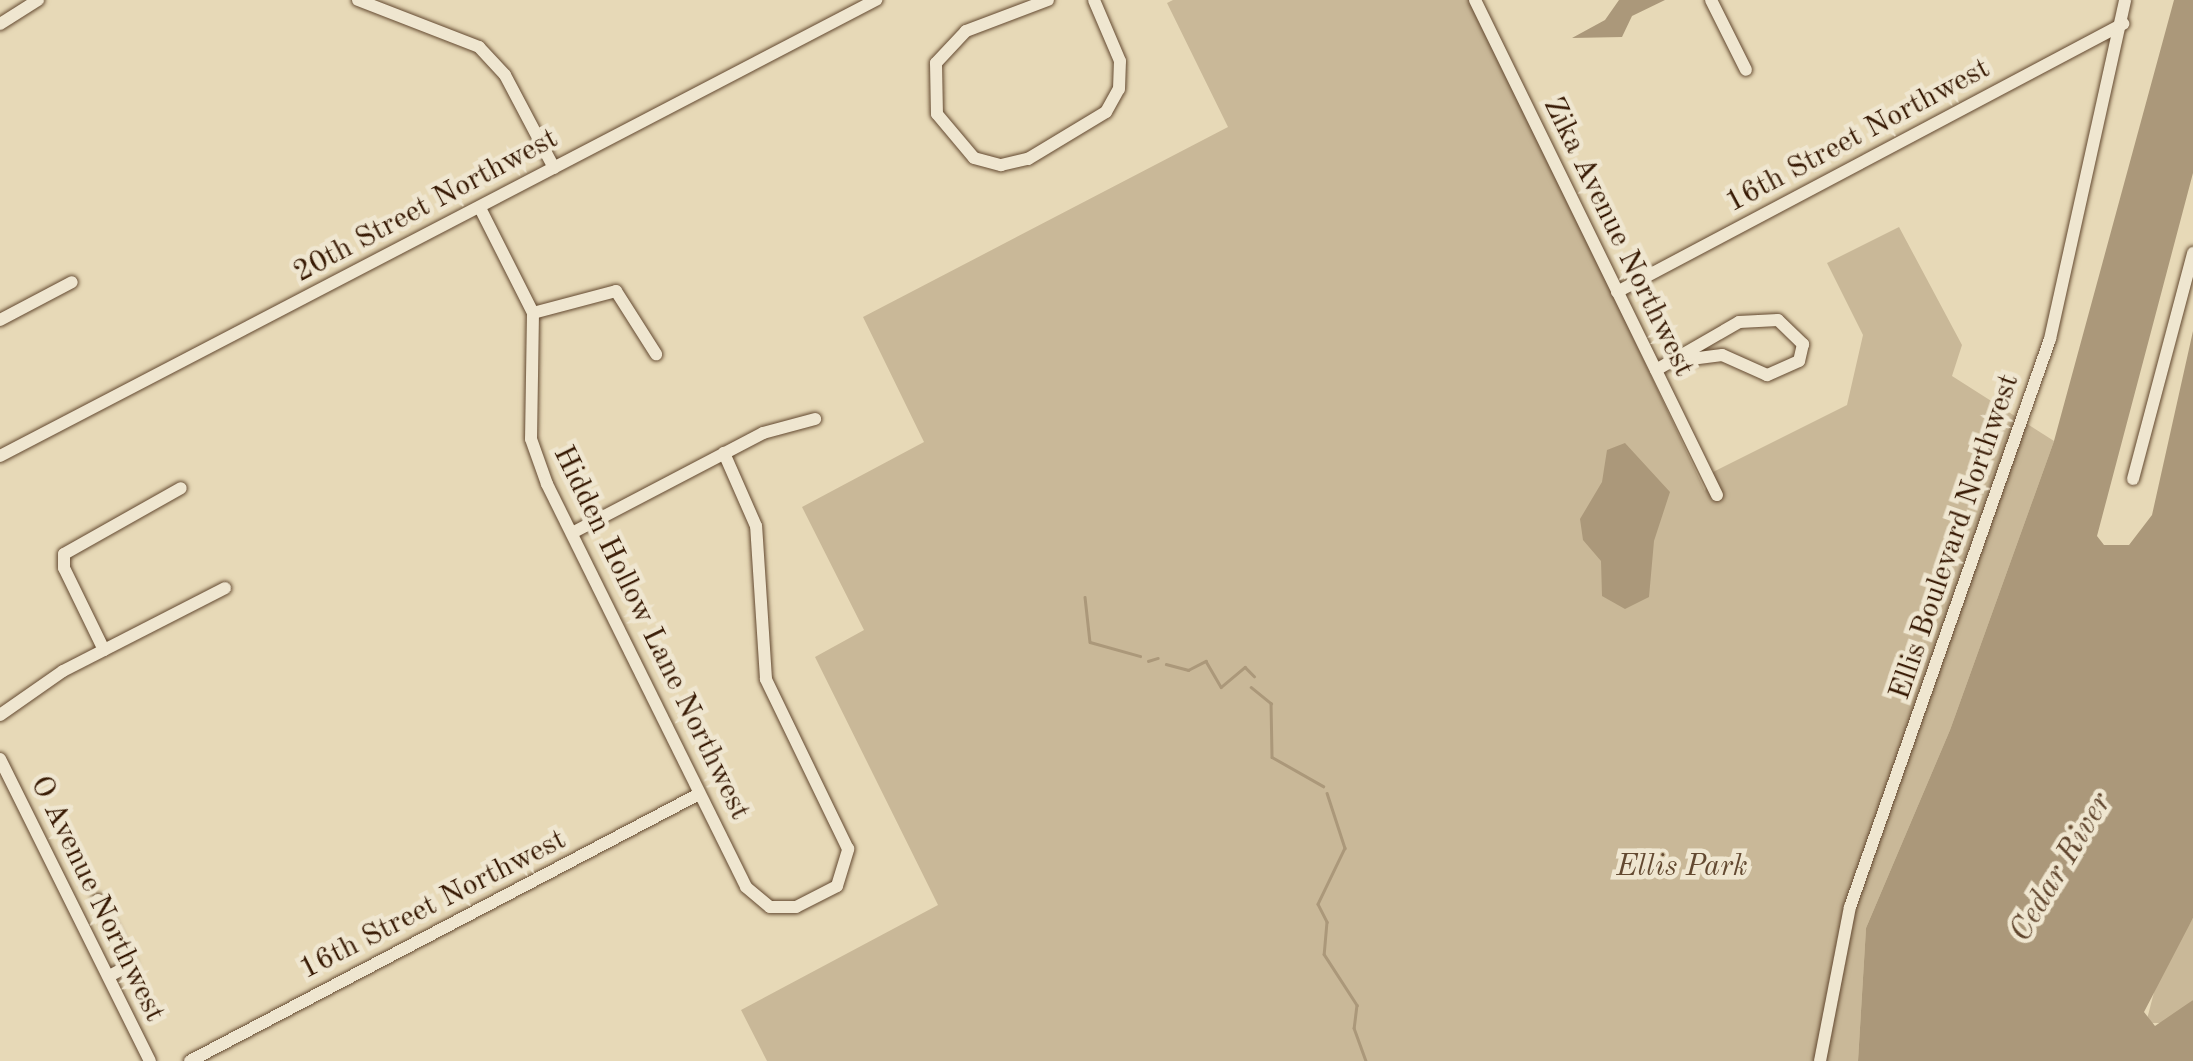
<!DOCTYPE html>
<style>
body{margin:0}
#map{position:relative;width:2193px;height:1061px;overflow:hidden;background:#e7d9b7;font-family:"Old Standard TT",serif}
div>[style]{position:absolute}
.green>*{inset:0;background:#c9b898}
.water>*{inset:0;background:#ab987a}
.stream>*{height:2.5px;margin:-1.25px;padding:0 1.25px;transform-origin:1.25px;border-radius:1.25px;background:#ab987a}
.roads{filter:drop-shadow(0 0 2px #634930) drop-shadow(0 0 2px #634930)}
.minor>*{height:12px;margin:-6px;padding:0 6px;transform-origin:6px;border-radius:6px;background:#efe6d0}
span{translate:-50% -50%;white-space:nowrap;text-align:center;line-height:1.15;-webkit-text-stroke:9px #efe6d0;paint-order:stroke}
.street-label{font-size:30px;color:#371903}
.park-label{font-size:30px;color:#634930;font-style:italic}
.water-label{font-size:32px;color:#60452d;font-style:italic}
</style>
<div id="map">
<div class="green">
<i style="clip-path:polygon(1173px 0,1475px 0,1705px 491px,1713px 472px,1847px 405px,1863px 335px,1827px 263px,1899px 227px,1962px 345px,1952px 376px,2054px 441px,1950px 730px,1866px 928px,1858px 1061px,767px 1061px,741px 1010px,938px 905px,815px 657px,864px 630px,802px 507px,924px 442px,863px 317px,1228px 127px,1167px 3px)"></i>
<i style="clip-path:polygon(2193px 918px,2193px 1000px,2166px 1023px,2146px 1023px,2158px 977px)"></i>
</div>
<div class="water">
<i style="clip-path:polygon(1619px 0,1665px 0,1632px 16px,1622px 37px,1572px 38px,1605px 20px)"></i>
<i style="clip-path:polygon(2174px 0,2193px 0,2193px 173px,2097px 536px,2104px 545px,2129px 545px,2152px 515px,2193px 331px,2193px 918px,2144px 1012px,2155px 1026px,2193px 1000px,2193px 1061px,1858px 1061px,1866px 928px,1950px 730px,2054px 441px)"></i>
<i style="clip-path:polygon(1625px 443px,1670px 492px,1654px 541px,1649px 597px,1625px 609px,1602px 596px,1601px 561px,1583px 540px,1580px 519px,1602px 482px,1607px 450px)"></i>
</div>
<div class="stream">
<i style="left:1085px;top:597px;width:45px;rotate:83.7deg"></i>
<i style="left:1090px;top:642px;width:52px;rotate:15.6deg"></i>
<i style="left:1148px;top:661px;width:10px;rotate:-17deg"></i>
<i style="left:1166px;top:664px;width:23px;rotate:15deg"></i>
<i style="left:1188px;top:670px;width:20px;rotate:-27deg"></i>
<i style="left:1206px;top:661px;width:30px;rotate:60deg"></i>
<i style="left:1221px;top:687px;width:31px;rotate:-40deg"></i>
<i style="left:1245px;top:667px;width:13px;rotate:45deg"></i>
<i style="left:1251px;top:687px;width:26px;rotate:39deg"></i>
<i style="left:1271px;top:703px;width:54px;rotate:88.9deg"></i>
<i style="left:1272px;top:757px;width:59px;rotate:29.6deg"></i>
<i style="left:1327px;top:793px;width:58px;rotate:71.9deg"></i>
<i style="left:1345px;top:848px;width:62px;rotate:115.7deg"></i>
<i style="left:1318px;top:904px;width:20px;rotate:63deg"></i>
<i style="left:1327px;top:922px;width:32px;rotate:95deg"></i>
<i style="left:1324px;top:954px;width:61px;rotate:57.1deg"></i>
<i style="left:1357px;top:1005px;width:23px;rotate:97deg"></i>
<i style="left:1354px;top:1028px;width:35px;rotate:70deg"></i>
</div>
<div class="roads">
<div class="minor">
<i style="left:358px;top:0;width:130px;rotate:21.2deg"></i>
<i style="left:479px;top:47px;width:38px;rotate:47deg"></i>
<i style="left:505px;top:75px;width:105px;rotate:62.2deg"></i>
<i style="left:1048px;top:0;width:88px;rotate:159.3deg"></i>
<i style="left:966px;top:31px;width:44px;rotate:133.2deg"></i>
<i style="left:936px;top:63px;width:51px;rotate:88.9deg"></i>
<i style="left:937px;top:114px;width:57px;rotate:49.9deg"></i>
<i style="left:974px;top:158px;width:28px;rotate:15deg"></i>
<i style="left:1001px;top:165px;width:28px;rotate:-13deg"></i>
<i style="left:1028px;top:159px;width:91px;rotate:-31.1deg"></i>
<i style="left:1106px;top:112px;width:26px;rotate:-61deg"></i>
<i style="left:1119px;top:89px;width:28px;rotate:-88deg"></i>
<i style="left:1120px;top:61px;width:66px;rotate:-113.1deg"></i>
<i style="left:1475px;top:0;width:551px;rotate:63.95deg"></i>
<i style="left:1711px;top:0;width:78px;rotate:63.4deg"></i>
<i style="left:0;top:24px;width:45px;rotate:-32.3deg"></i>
<i style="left:480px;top:208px;width:118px;rotate:63.2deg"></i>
<i style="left:533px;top:313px;width:126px;rotate:90.9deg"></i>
<i style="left:531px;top:439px;width:48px;rotate:70.4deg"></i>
<i style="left:547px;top:484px;width:449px;rotate:63.7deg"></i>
<i style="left:746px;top:887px;width:31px;rotate:40deg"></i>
<i style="left:770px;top:907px;width:26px"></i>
<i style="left:796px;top:907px;width:46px;rotate:-27.1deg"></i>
<i style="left:837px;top:886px;width:39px;rotate:-73deg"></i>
<i style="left:848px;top:849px;width:189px;rotate:-115.8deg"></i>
<i style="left:766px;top:679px;width:153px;rotate:-93.7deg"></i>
<i style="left:756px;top:526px;width:80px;rotate:-113.7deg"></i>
<i style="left:1617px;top:292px;width:573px;rotate:-27.91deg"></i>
<i style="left:533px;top:313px;width:86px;rotate:-14.8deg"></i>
<i style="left:616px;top:291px;width:75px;rotate:57.6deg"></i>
<i style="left:0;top:320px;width:81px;rotate:-27.8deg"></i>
<i style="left:1656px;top:370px;width:96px;rotate:-30deg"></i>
<i style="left:1739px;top:322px;width:39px;rotate:-3deg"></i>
<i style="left:1778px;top:320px;width:35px;rotate:44deg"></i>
<i style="left:1803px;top:344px;width:17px;rotate:103deg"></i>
<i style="left:1799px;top:361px;width:35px;rotate:156deg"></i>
<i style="left:1767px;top:375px;width:49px;rotate:-156deg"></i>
<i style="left:1722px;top:355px;width:47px;rotate:172.7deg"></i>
<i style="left:0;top:456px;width:988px;rotate:-27.5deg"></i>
<i style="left:2133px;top:479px;width:234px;rotate:-75.1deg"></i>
<i style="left:572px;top:533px;width:216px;rotate:-27.6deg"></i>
<i style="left:763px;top:433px;width:54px;rotate:-15.1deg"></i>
<i style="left:104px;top:650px;width:91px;rotate:-116deg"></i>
<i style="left:64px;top:568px;width:14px;rotate:-90deg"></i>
<i style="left:64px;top:554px;width:134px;rotate:-29.4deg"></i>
<i style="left:0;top:715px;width:77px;rotate:-34.9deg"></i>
<i style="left:63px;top:671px;width:182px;rotate:-27.1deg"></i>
<i style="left:0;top:759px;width:337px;rotate:63.6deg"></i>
<i style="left:98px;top:900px;width:72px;rotate:63.8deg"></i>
<i style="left:130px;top:965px;width:24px;rotate:152deg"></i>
<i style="left:190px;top:1061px;width:575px;rotate:-27.68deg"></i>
<i style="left:1820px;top:1061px;width:157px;rotate:-79deg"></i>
<i style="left:1850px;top:907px;width:602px;rotate:-70.6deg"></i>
<i style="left:2050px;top:339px;width:347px;rotate:-77.5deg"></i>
</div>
</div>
<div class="street-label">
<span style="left:1858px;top:136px;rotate:-28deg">16th Street Northwest</span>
<span style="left:426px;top:206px;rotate:-28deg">20th Street Northwest</span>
<span style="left:1618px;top:237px;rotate:64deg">Zika Avenue Northwest</span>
<span style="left:1955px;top:537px;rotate:-71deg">Ellis Boulevard Northwest</span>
<span style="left:651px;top:633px;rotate:64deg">Hidden Hollow Lane Northwest</span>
<span style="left:97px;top:899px;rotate:64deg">O Avenue Northwest</span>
<span style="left:433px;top:905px;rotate:-27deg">16th Street Northwest</span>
</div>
<div class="park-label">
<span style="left:1682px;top:867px">Ellis Park</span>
</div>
<div class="water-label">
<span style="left:2062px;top:868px;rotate:-59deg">Cedar River</span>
</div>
</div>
